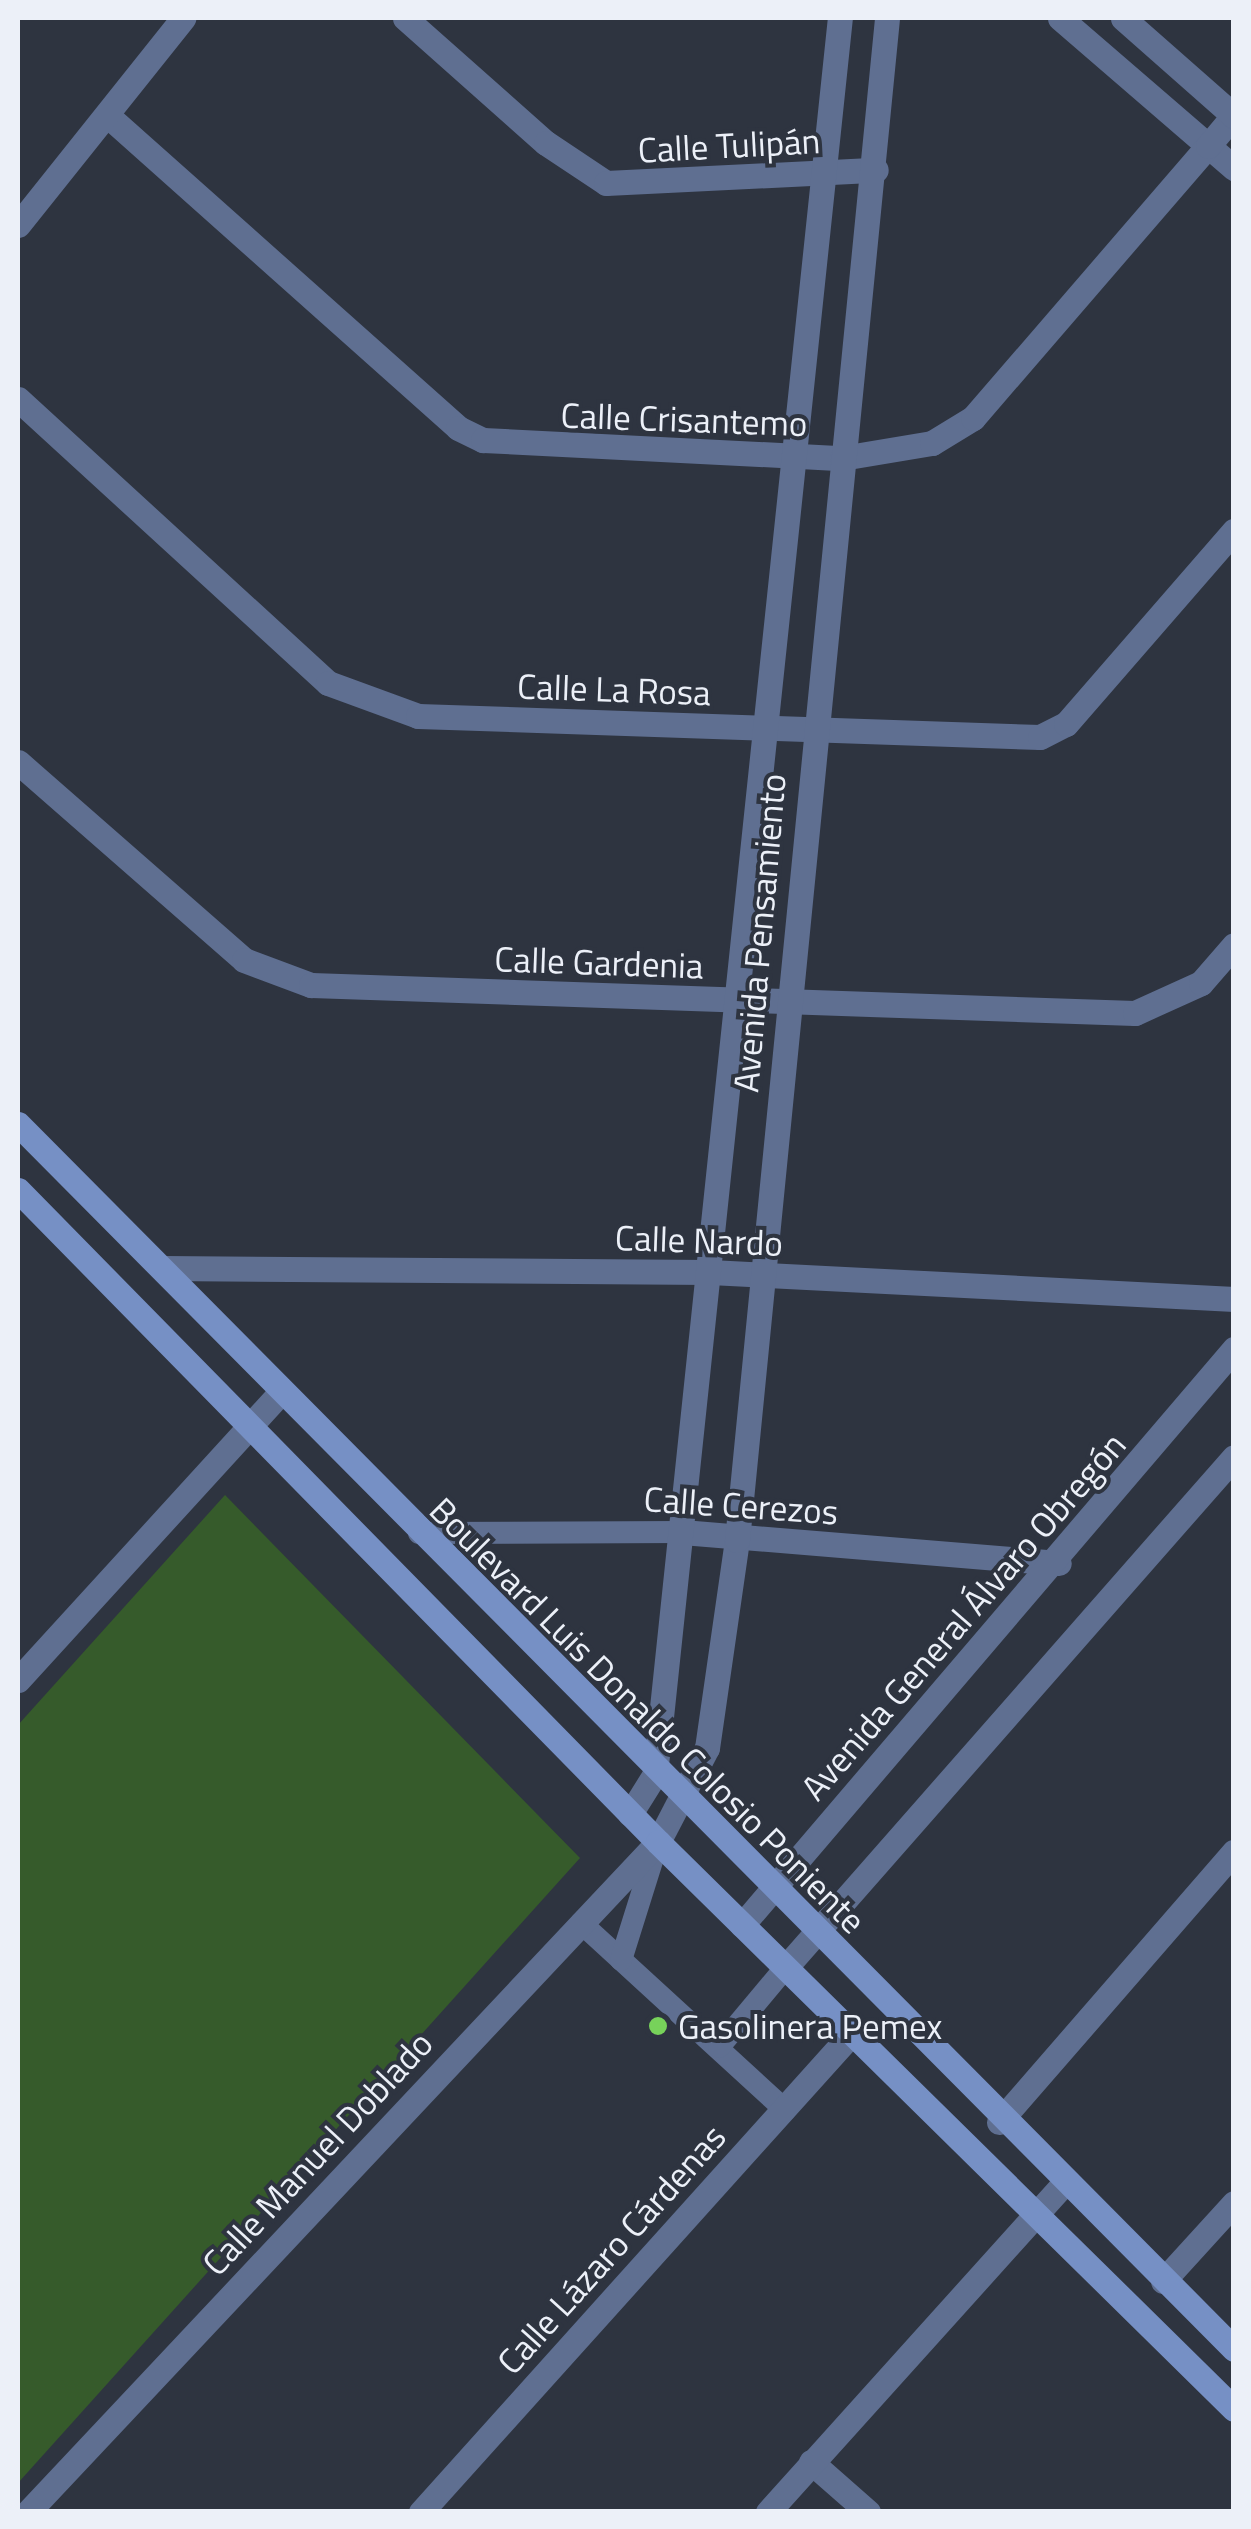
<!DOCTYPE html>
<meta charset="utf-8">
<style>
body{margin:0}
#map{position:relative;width:1251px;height:2529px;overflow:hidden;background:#2e3440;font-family:"Titillium Web",sans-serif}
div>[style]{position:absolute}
.green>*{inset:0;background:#365b2b}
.lane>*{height:22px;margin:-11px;padding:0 11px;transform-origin:11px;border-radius:11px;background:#5f6f91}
.street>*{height:25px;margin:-12.5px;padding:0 12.5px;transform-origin:12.5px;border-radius:12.5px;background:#5f6f91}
.secondary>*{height:25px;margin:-12.5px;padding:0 12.5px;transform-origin:12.5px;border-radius:12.5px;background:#7690c5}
.dots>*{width:28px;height:28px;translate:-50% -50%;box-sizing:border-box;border:5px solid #2e3440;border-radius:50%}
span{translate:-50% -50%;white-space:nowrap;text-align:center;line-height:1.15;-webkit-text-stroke:8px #2e3440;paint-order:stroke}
.street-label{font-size:35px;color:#ecf0f8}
.poi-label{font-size:35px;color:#ecf0f8}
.left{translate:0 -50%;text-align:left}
.frame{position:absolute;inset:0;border:20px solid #ecf0f8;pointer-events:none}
</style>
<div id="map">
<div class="green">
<i style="clip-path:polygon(225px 1495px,580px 1858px,18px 2483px,18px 1725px)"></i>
</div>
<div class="lane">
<i style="left:419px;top:1533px;width:263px;rotate:-0.2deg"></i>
<i style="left:581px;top:1923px;width:277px;rotate:42.5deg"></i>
<i style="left:621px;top:1960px;width:124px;rotate:-72.6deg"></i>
<i style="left:719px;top:2047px;width:103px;rotate:-50.1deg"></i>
</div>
<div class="street">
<i style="left:405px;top:18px;width:188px;rotate:41.6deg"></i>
<i style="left:546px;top:143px;width:72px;rotate:33.7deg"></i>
<i style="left:606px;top:183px;width:270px;rotate:-2.8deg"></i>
<i style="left:1060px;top:18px;width:230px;rotate:40.8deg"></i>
<i style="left:107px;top:115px;width:470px;rotate:41.7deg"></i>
<i style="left:458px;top:428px;width:28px;rotate:26deg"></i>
<i style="left:483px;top:440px;width:359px;rotate:2.9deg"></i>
<i style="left:842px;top:458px;width:91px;rotate:-9.5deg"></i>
<i style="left:932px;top:443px;width:48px;rotate:-31.4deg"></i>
<i style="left:973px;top:418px;width:359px;rotate:-49.2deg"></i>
<i style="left:1208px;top:146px;width:39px;rotate:-50deg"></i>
<i style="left:1233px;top:116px;width:1px"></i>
<i style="left:1234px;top:116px;width:148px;rotate:-138.6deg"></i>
<i style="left:18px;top:225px;width:265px;rotate:-51.4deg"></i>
<i style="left:18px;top:399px;width:420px;rotate:42.5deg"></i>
<i style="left:328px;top:683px;width:96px;rotate:20.1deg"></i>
<i style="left:418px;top:716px;width:622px;rotate:1.93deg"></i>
<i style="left:1040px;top:737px;width:29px;rotate:-27deg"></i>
<i style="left:1066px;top:724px;width:256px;rotate:-49deg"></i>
<i style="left:18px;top:762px;width:300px;rotate:41.2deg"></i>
<i style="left:244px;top:960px;width:72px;rotate:20.5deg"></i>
<i style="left:311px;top:985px;width:824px;rotate:1.95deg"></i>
<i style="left:1135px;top:1013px;width:72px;rotate:-24.4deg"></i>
<i style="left:1201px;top:983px;width:50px;rotate:-49deg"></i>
<i style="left:162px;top:1268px;width:548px;rotate:0.42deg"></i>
<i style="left:710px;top:1272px;width:525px;rotate:2.95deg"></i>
<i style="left:682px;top:1532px;width:378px;rotate:4.7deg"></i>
<i style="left:18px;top:1680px;width:390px;rotate:-47.6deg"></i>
<i style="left:630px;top:1814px;width:47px;rotate:-58deg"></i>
<i style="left:655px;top:1774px;width:1766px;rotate:-83.99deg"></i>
<i style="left:742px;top:1925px;width:758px;rotate:-49.5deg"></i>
<i style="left:785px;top:1968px;width:680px;rotate:-48.7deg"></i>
<i style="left:999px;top:2122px;width:358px;rotate:-49deg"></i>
<i style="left:1163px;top:2281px;width:105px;rotate:-47.7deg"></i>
<i style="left:811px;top:2462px;width:76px;rotate:41.3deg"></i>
<i style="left:28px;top:2512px;width:920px;rotate:-46.76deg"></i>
<i style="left:658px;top:1842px;width:106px;rotate:-62.5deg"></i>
<i style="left:707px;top:1748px;width:210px;rotate:-81.8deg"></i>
<i style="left:737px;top:1540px;width:1529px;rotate:-84.37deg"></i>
<i style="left:421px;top:2512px;width:644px;rotate:-48.02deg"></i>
<i style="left:768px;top:2512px;width:440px;rotate:-48deg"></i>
</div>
<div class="secondary">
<i style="left:18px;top:1124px;width:1726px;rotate:45.21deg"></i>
<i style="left:18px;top:1190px;width:914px;rotate:45.53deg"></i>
<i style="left:658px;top:1842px;width:808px;rotate:44.55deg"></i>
</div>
<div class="dots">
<i style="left:658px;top:2026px;background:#77d25a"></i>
</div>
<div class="street-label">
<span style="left:729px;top:145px;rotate:-3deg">Calle Tulipán</span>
<span style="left:684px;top:419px;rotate:2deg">Calle Crisantemo</span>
<span style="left:614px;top:689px;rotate:2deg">Calle La Rosa</span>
<span style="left:759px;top:933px;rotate:-85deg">Avenida Pensamiento</span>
<span style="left:599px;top:962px;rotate:2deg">Calle Gardenia</span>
<span style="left:699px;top:1240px;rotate:2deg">Calle Nardo</span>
<span style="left:741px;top:1505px;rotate:4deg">Calle Cerezos</span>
<span style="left:963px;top:1616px;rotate:-49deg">Avenida General Álvaro Obregón</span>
<span style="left:648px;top:1715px;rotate:45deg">Boulevard Luis Donaldo Colosio Poniente</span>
<span style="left:317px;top:2153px;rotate:-47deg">Calle Manuel Doblado</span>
<span style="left:611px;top:2249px;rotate:-48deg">Calle Lázaro Cárdenas</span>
</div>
<div class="poi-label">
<span class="left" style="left:678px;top:2026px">Gasolinera Pemex</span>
</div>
<div class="frame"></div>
</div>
